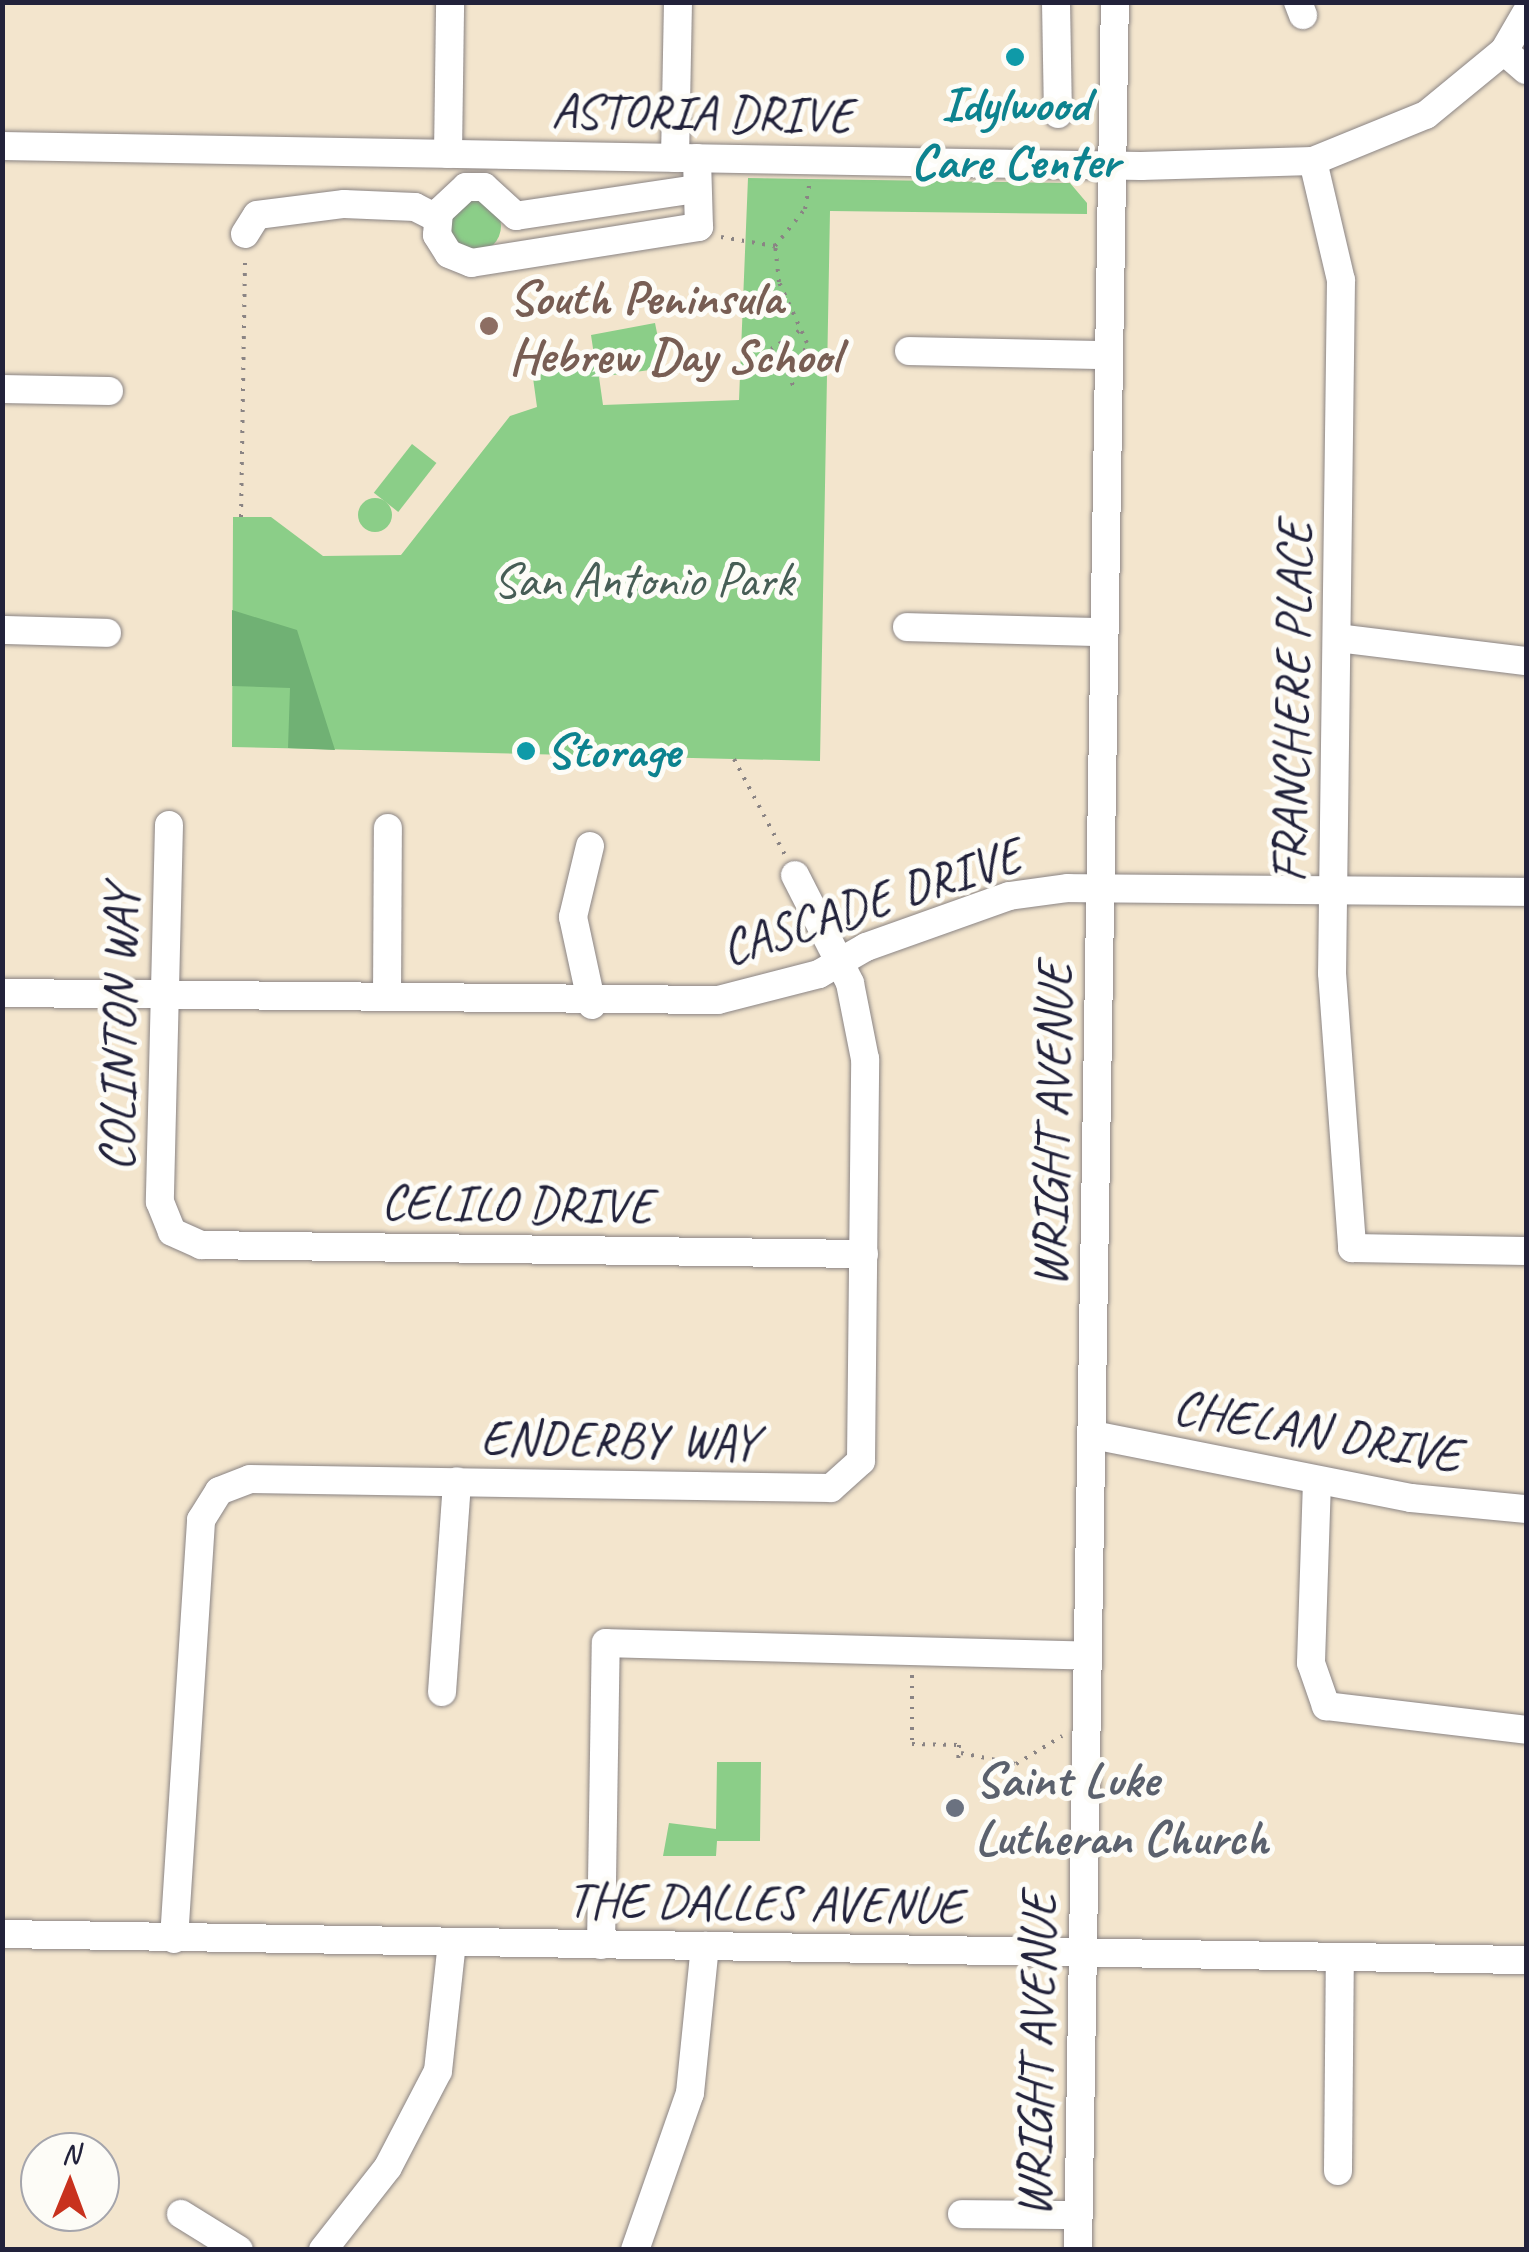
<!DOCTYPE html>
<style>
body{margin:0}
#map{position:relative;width:1529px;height:2252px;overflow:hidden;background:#f3e5cd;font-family:Caveat,sans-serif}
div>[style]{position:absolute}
.green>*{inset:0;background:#8bce88;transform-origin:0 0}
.round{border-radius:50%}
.forest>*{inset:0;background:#70b174}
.path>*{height:4px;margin-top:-2px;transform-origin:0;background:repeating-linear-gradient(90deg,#8a8484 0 2.5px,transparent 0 10.5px)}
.roads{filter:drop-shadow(0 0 2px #8a8484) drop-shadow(0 0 2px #8a8484)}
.minor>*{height:28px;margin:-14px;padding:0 14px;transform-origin:14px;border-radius:14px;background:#fff}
.dots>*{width:28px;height:28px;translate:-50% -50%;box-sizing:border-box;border:5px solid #fdfcf7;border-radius:50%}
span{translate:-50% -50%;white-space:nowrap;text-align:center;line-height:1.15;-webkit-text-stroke:10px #fdfcf7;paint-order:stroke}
.culture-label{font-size:50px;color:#0d838f;font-weight:700}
.left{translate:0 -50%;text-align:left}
.street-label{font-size:50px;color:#22223b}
.education-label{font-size:50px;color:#785e54;font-weight:700}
.park-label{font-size:50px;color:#475e56}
.worship-label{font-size:50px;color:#5b616d;font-weight:700}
.frame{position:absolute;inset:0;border:5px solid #22223b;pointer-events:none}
.north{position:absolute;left:20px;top:2132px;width:100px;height:100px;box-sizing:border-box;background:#fdfcf7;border:2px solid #a5a5ac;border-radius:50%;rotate:1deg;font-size:28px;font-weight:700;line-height:40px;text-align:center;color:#22223b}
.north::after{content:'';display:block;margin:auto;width:35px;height:45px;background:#c8321e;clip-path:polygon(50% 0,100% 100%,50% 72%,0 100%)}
</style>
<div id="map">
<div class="green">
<i style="clip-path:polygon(748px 178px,1070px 183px,1087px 203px,1087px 214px,830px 211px,820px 761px,232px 747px,233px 517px,271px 517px,323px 556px,401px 555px,510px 416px,537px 407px,530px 356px,594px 355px,591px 335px,655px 323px,664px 368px,599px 377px,603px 405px,739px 400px)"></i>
<i class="round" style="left:447px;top:199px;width:54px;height:54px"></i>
<i style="left:412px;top:444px;width:31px;height:62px;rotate:38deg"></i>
<i class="round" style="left:358px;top:498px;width:34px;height:34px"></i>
<i style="clip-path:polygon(717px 1762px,761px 1762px,760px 1841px,717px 1841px,716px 1856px,663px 1856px,669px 1823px,716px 1829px)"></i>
</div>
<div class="forest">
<i style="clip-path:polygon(232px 610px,297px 630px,335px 750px,288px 748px,290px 688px,232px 686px)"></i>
</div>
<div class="path">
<i style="left:721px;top:237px;width:55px;rotate:9.5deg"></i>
<i style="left:799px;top:331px;width:33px;rotate:147deg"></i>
<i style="left:771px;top:349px;width:25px;rotate:69deg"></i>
<i style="left:780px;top:372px;width:18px;rotate:-3deg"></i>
<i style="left:798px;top:371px;width:29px;rotate:-72deg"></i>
<i style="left:807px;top:343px;width:67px;rotate:-114.7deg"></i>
<i style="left:779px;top:282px;width:36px;rotate:-96deg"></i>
<i style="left:775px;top:246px;width:48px;rotate:-51deg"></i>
<i style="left:805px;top:209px;width:27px;rotate:-80deg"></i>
<i style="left:788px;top:373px;width:18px;rotate:68deg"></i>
<i style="left:241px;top:517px;width:260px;rotate:-89.1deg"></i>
<i style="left:734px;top:759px;width:111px;rotate:62deg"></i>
<i style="left:912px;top:1675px;width:69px;rotate:90deg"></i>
<i style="left:912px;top:1744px;width:47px;rotate:1.2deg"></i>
<i style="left:959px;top:1745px;width:17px;rotate:93deg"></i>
<i style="left:961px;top:1753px;width:56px;rotate:11.3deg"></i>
<i style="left:1016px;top:1764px;width:54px;rotate:-31.3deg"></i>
</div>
<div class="roads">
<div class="minor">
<i style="left:1056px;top:2px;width:112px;rotate:89deg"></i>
<i style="left:1298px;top:2px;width:14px;rotate:69deg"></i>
<i style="left:1504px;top:51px;width:29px;rotate:41deg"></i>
<i style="left:2px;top:146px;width:1139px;rotate:1.01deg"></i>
<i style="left:1141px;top:166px;width:172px;rotate:-1.7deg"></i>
<i style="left:1313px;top:161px;width:122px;rotate:-22.2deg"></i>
<i style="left:1426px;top:115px;width:101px;rotate:-39.4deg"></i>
<i style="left:1504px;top:51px;width:44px;rotate:-59.9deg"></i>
<i style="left:448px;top:154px;width:152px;rotate:-89.2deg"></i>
<i style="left:675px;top:158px;width:156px;rotate:-88.9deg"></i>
<i style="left:1313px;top:161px;width:122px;rotate:76.8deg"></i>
<i style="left:1341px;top:280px;width:693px;rotate:90.74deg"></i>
<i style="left:1332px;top:973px;width:276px;rotate:85.8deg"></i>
<i style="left:1352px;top:1248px;width:174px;rotate:1deg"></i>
<i style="left:696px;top:189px;width:182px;rotate:171.5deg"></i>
<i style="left:516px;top:216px;width:43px;rotate:-137.8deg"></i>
<i style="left:484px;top:187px;width:18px;rotate:180deg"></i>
<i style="left:466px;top:187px;width:37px;rotate:137deg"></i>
<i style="left:439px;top:212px;width:23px;rotate:95deg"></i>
<i style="left:437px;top:235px;width:22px;rotate:58deg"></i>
<i style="left:449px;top:254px;width:24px;rotate:22deg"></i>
<i style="left:471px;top:263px;width:231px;rotate:-9deg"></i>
<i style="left:699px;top:227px;width:69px;rotate:-91.7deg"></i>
<i style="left:245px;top:234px;width:22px;rotate:-58deg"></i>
<i style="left:257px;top:215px;width:88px;rotate:-7.2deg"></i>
<i style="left:344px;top:204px;width:71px;rotate:2.4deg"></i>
<i style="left:415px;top:207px;width:25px;rotate:27deg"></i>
<i style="left:909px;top:351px;width:199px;rotate:1.2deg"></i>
<i style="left:2px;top:389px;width:107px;rotate:1.1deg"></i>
<i style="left:907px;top:627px;width:193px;rotate:1.5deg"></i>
<i style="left:2px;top:630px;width:105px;rotate:1.6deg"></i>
<i style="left:1338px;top:638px;width:189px;rotate:7deg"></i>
<i style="left:169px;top:825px;width:377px;rotate:91.4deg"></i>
<i style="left:160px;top:1202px;width:32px;rotate:68deg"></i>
<i style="left:172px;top:1232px;width:32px;rotate:24deg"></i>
<i style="left:201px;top:1245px;width:663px;rotate:0.78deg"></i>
<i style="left:590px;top:846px;width:73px;rotate:103.5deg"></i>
<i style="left:573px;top:917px;width:90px;rotate:77.8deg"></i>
<i style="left:2px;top:993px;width:716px;rotate:0.56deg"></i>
<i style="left:718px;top:1000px;width:104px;rotate:-14.4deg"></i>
<i style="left:819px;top:974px;width:54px;rotate:-29.9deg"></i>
<i style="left:866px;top:947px;width:152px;rotate:-19.6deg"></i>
<i style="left:1009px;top:896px;width:60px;rotate:-7.7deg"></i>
<i style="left:1068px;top:888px;width:458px;rotate:0.5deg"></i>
<i style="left:387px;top:997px;width:169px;rotate:-89.7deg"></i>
<i style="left:1093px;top:1435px;width:324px;rotate:11.2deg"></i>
<i style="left:1411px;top:1498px;width:116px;rotate:5.5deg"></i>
<i style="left:1317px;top:1481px;width:182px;rotate:91.9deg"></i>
<i style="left:1311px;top:1663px;width:46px;rotate:70.8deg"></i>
<i style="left:1326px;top:1706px;width:201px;rotate:6.8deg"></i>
<i style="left:442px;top:1692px;width:211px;rotate:-85.9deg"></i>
<i style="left:2px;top:1934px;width:1524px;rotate:0.98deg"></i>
<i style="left:174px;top:1939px;width:420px;rotate:-86.3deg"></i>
<i style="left:201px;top:1520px;width:34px;rotate:-58deg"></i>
<i style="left:219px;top:1491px;width:33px;rotate:-21deg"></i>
<i style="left:250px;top:1479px;width:581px;rotate:0.89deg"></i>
<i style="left:831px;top:1488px;width:40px;rotate:-42deg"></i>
<i style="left:861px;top:1461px;width:402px;rotate:-89.4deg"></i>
<i style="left:865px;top:1059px;width:77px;rotate:-101.2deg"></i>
<i style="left:850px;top:983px;width:121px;rotate:-117deg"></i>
<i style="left:601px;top:1945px;width:302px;rotate:-89.1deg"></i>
<i style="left:606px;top:1643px;width:482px;rotate:1.5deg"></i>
<i style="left:1338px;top:2171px;width:214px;rotate:-89.5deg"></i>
<i style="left:181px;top:2214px;width:68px;rotate:31.8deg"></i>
<i style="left:962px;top:2214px;width:116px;rotate:0.5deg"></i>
<i style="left:323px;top:2250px;width:105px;rotate:-51.9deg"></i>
<i style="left:388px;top:2167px;width:108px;rotate:-62.5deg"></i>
<i style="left:438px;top:2071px;width:129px;rotate:-83.8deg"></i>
<i style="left:635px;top:2250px;width:166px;rotate:-70.7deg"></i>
<i style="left:690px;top:2093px;width:148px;rotate:-84.2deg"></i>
<i style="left:1078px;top:2250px;width:2248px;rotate:-89.06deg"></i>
</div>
</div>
<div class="dots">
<i style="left:1015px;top:57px;background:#0f9aa8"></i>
<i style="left:489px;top:326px;background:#8d6e63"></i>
<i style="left:526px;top:751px;background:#0f9aa8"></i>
<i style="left:955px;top:1808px;background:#6b7280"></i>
</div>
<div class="culture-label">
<span style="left:1015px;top:132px">Idylwood<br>Care Center</span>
<span class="left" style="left:546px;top:751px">Storage</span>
</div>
<div class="street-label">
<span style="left:702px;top:113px;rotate:1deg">ASTORIA DRIVE</span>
<span style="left:1292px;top:702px;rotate:-89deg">FRANCHERE PLACE</span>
<span style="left:871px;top:902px;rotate:-18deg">CASCADE DRIVE</span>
<span style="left:119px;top:1029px;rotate:-89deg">COLINTON WAY</span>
<span style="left:1052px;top:1125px;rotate:-89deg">WRIGHT AVENUE</span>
<span style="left:517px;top:1204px;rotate:1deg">CELILO DRIVE</span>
<span style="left:1317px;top:1431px;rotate:10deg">CHELAN DRIVE</span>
<span style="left:619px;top:1440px;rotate:1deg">ENDERBY WAY</span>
<span style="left:765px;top:1903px;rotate:1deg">THE DALLES AVENUE</span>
<span style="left:1036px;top:2055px;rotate:-89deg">WRIGHT AVENUE</span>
</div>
<div class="education-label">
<span class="left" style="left:509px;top:326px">South Peninsula<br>Hebrew Day School</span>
</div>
<div class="park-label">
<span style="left:643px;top:580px">San Antonio Park</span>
</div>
<div class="worship-label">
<span class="left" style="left:975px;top:1808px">Saint Luke<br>Lutheran Church</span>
</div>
<div class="frame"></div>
<div class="north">N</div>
</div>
